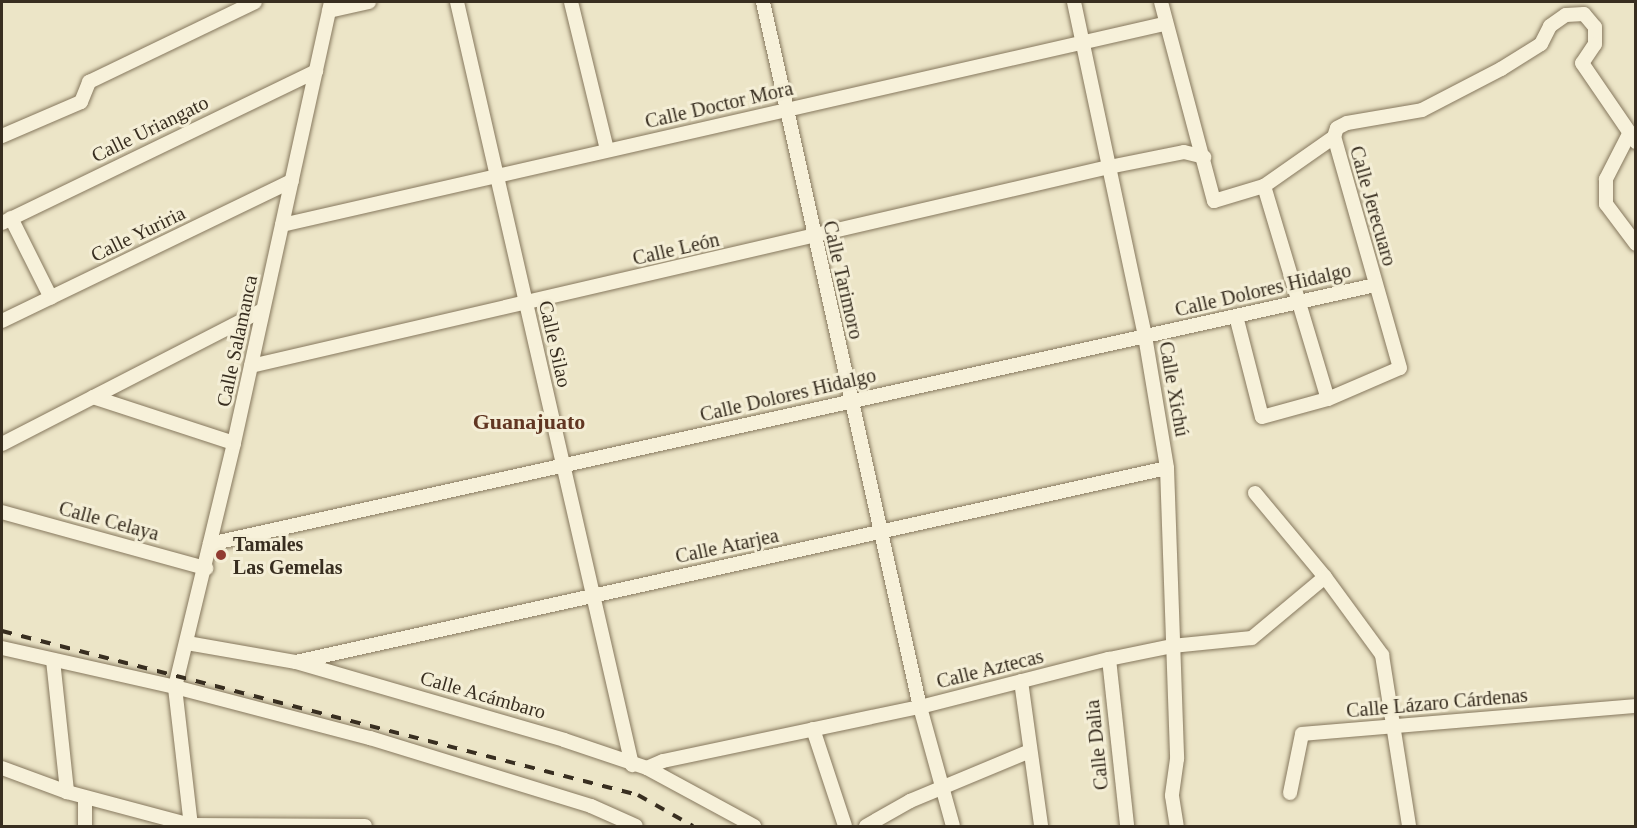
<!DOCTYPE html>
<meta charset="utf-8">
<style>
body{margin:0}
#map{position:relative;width:1637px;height:828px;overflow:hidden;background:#ece5c7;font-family:Georgia,serif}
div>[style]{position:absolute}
.roads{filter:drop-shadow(0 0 2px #86785e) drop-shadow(0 0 2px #86785e)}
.minor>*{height:14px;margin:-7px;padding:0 7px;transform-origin:7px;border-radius:7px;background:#f7f1da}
.rail>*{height:4px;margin-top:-2px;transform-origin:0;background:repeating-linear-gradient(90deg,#382e20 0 10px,transparent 0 20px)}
.dots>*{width:16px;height:16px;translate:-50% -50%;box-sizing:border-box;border:3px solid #f4eed6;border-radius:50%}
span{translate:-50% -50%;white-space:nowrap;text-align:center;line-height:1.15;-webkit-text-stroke:6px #f4eed6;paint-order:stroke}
.street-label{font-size:20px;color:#382e20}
.poi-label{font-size:20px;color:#382e20;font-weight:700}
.left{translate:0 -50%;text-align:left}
.quarter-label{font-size:22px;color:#613622;font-weight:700}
.frame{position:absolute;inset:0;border:3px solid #382e20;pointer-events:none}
</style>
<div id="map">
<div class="roads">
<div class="minor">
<i style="left:457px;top:2px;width:783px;rotate:77.08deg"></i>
<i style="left:571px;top:2px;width:152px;rotate:76.3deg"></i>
<i style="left:763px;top:2px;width:722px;rotate:77.45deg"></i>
<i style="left:920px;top:707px;width:123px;rotate:74.5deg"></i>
<i style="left:1074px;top:2px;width:341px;rotate:78deg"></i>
<i style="left:1145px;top:336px;width:134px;rotate:80.5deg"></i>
<i style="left:1167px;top:468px;width:291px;rotate:88deg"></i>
<i style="left:1177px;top:759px;width:37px;rotate:98deg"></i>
<i style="left:1172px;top:796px;width:30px;rotate:81deg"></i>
<i style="left:1161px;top:2px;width:206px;rotate:75.1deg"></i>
<i style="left:1214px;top:201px;width:52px;rotate:-16.7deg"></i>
<i style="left:1264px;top:186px;width:85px;rotate:-35deg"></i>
<i style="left:1334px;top:137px;width:9px;rotate:-72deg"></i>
<i style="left:1337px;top:128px;width:11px;rotate:-27deg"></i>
<i style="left:1347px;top:123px;width:76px;rotate:-9.8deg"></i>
<i style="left:1422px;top:110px;width:89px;rotate:-27.4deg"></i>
<i style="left:1501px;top:69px;width:47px;rotate:-32deg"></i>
<i style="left:1541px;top:44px;width:20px;rotate:-63deg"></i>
<i style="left:1550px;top:26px;width:19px;rotate:-35deg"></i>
<i style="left:1566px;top:15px;width:18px;rotate:-3deg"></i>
<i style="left:1584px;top:14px;width:17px;rotate:50deg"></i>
<i style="left:1595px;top:27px;width:17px;rotate:90deg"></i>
<i style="left:1595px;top:44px;width:23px;rotate:124deg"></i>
<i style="left:1582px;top:63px;width:96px;rotate:55.6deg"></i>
<i style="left:329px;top:11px;width:41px;rotate:-12.7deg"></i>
<i style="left:1629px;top:134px;width:51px;rotate:117.1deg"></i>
<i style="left:1606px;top:179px;width:25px;rotate:90deg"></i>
<i style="left:1606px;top:204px;width:50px;rotate:53.1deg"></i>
<i style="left:2px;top:136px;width:86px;rotate:-23.3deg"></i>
<i style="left:81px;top:102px;width:22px;rotate:-68deg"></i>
<i style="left:89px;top:82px;width:184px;rotate:-25.7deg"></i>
<i style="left:1264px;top:186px;width:222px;rotate:73.3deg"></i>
<i style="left:11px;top:218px;width:89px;rotate:63.4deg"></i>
<i style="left:2px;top:223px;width:349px;rotate:-25.8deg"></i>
<i style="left:282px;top:225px;width:905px;rotate:-12.84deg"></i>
<i style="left:1236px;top:316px;width:104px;rotate:75.6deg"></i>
<i style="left:1262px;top:417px;width:68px;rotate:-15.3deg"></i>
<i style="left:1328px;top:399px;width:78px;rotate:-23.3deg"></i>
<i style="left:1400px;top:368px;width:240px;rotate:-105.9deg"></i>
<i style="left:2px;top:321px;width:322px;rotate:-25.8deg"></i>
<i style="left:251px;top:366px;width:881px;rotate:-13.06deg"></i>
<i style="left:1109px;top:167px;width:76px;rotate:-11.3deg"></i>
<i style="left:1184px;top:152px;width:21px;rotate:14deg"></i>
<i style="left:93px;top:397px;width:148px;rotate:18.1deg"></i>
<i style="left:2px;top:444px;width:293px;rotate:-27.2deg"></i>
<i style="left:1255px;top:493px;width:109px;rotate:50.2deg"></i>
<i style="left:1325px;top:577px;width:97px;rotate:53.8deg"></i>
<i style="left:1382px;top:655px;width:173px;rotate:81deg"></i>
<i style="left:2px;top:512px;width:212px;rotate:15.4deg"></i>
<i style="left:210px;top:544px;width:1193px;rotate:-12.53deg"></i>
<i style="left:187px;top:643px;width:111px;rotate:9.9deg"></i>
<i style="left:296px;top:662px;width:279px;rotate:16.2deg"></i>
<i style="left:564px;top:740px;width:88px;rotate:18.6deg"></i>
<i style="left:647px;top:768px;width:122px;rotate:28.5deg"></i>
<i style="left:2px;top:648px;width:177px;rotate:12.7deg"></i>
<i style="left:175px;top:687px;width:202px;rotate:14.7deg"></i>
<i style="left:370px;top:738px;width:231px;rotate:17.1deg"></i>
<i style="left:591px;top:806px;width:49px;rotate:24deg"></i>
<i style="left:1109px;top:659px;width:168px;rotate:83.8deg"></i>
<i style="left:53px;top:660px;width:133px;rotate:83.9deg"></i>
<i style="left:296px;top:662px;width:892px;rotate:-12.56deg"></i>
<i style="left:1021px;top:681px;width:146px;rotate:82.1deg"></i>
<i style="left:813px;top:729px;width:102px;rotate:71.7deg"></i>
<i style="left:2px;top:768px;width:69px;rotate:20.3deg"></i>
<i style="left:67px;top:792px;width:128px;rotate:14.9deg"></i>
<i style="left:191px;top:825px;width:174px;rotate:0.3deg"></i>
<i style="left:647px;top:768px;width:17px;rotate:-24deg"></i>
<i style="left:663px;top:761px;width:263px;rotate:-11.9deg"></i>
<i style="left:920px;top:707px;width:195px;rotate:-14.3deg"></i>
<i style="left:1109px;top:659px;width:64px;rotate:-11.7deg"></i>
<i style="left:1172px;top:646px;width:80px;rotate:-5.7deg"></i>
<i style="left:1252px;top:638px;width:95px;rotate:-39.9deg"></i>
<i style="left:1290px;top:793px;width:60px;rotate:-78.5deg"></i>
<i style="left:1302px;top:734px;width:335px;rotate:-4.8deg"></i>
<i style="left:85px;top:798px;width:28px;rotate:90deg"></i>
<i style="left:191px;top:826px;width:140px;rotate:-96.6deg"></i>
<i style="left:175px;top:687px;width:251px;rotate:-76.4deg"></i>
<i style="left:234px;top:443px;width:452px;rotate:-77.6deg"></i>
<i style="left:866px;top:826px;width:51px;rotate:-29.6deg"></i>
<i style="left:910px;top:801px;width:130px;rotate:-22.6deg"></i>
</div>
</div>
<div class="rail">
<i style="left:2px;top:631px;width:657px;rotate:14.46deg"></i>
<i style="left:638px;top:795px;width:63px;rotate:29.4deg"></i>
</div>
<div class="dots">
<i style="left:221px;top:555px;background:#913b31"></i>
</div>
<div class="street-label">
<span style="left:719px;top:105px;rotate:-13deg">Calle Doctor Mora</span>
<span style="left:150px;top:129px;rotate:-26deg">Calle Uriangato</span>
<span style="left:1373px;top:206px;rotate:74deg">Calle Jerecuaro</span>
<span style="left:138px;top:234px;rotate:-26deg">Calle Yuriria</span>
<span style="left:676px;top:249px;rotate:-13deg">Calle León</span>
<span style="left:843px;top:280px;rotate:77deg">Calle Tarimoro</span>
<span style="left:1263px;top:290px;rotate:-13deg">Calle Dolores Hidalgo</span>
<span style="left:237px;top:341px;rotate:-78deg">Calle Salamanca</span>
<span style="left:555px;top:344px;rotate:77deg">Calle Silao</span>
<span style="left:1174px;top:389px;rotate:80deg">Calle Xichú</span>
<span style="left:788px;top:395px;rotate:-13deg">Calle Dolores Hidalgo</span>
<span style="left:109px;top:521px;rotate:15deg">Calle Celaya</span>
<span style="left:727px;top:546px;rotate:-12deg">Calle Atarjea</span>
<span style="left:990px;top:669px;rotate:-14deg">Calle Aztecas</span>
<span style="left:483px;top:695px;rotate:16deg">Calle Acámbaro</span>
<span style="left:1437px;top:703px;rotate:-5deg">Calle Lázaro Cárdenas</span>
<span style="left:1097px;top:745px;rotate:-96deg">Calle Dalia</span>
</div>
<div class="poi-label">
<span class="left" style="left:233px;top:556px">Tamales<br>Las Gemelas</span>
</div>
<div class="quarter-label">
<span style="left:529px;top:422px">Guanajuato</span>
</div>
<div class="frame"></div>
</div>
